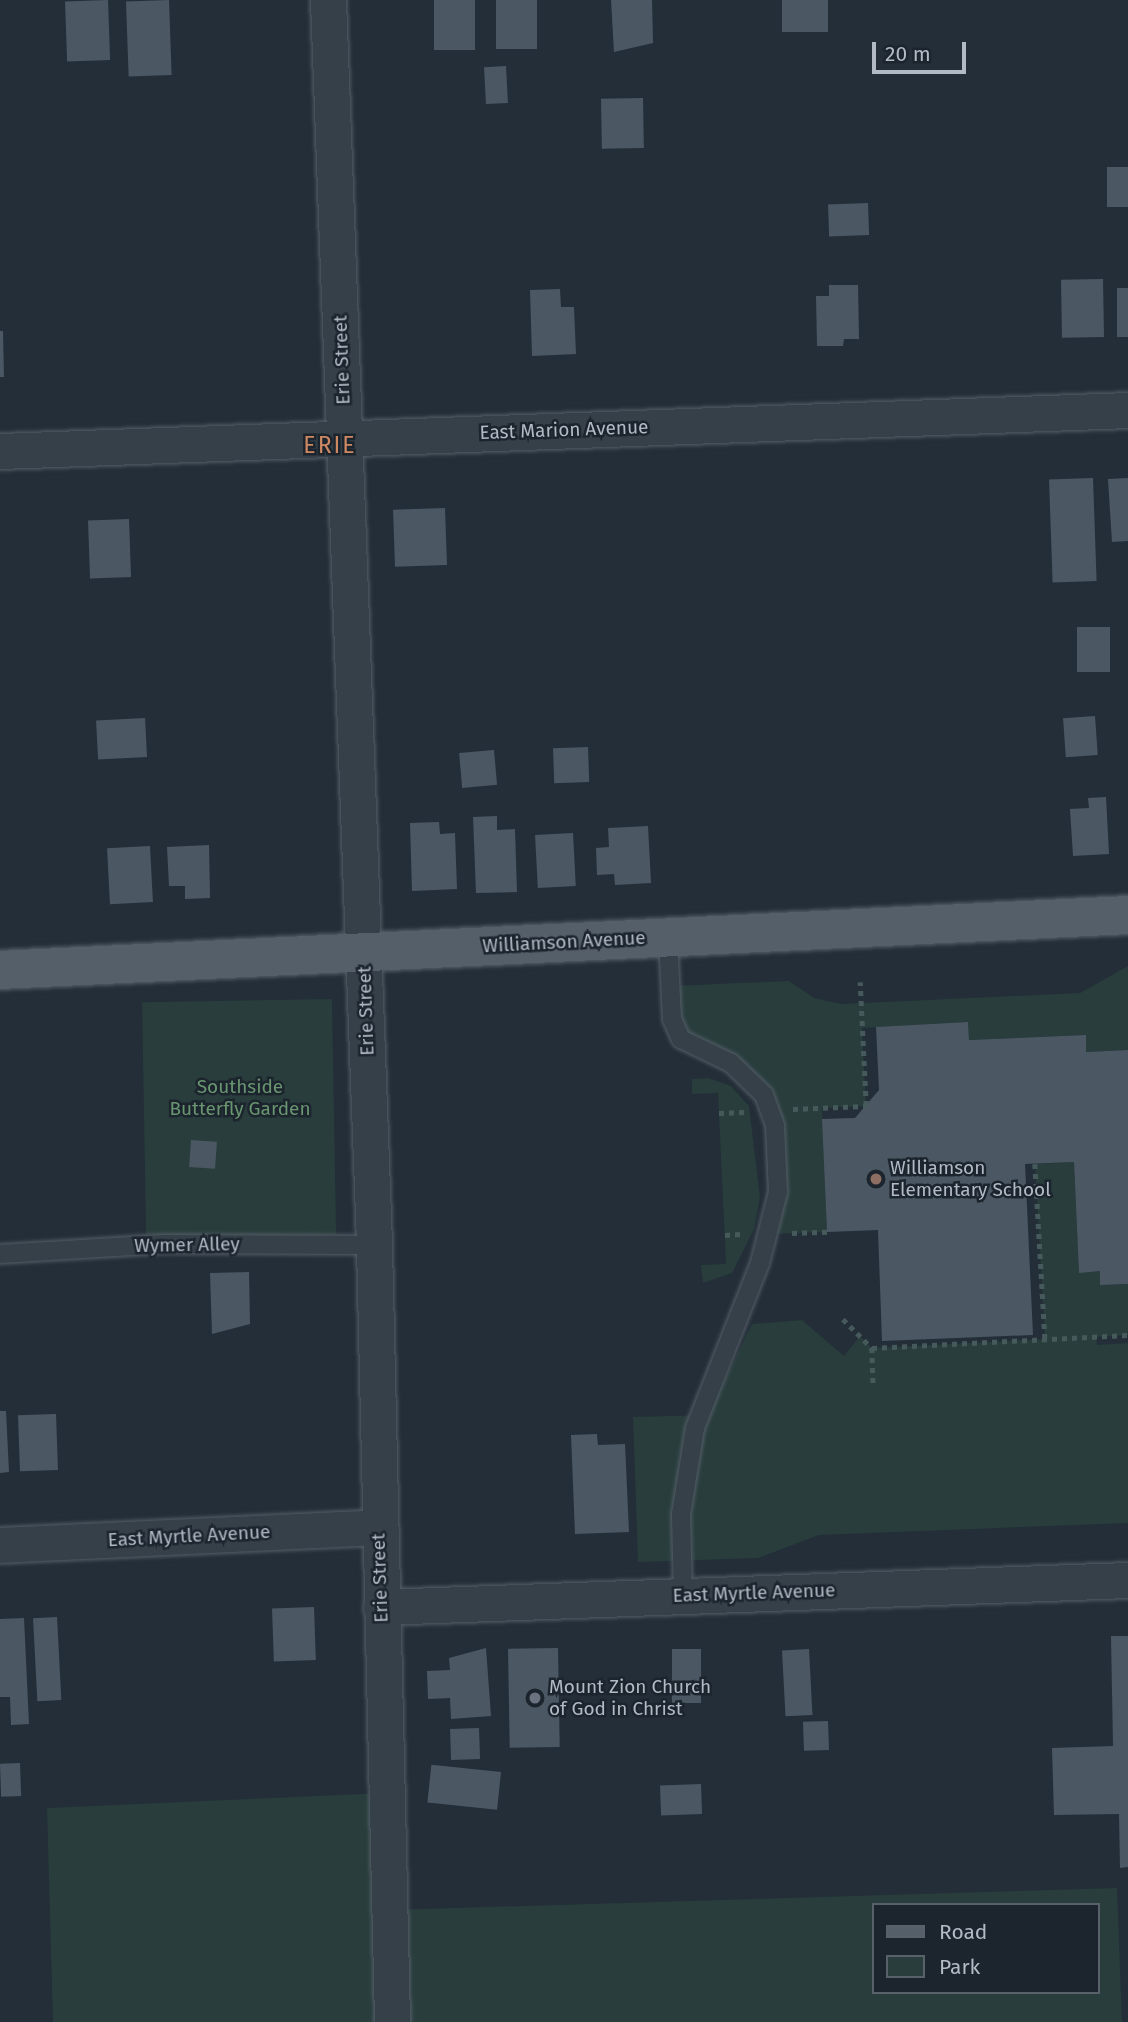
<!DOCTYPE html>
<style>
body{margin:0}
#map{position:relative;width:1128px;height:2022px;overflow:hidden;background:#232e38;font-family:"Fira Sans",sans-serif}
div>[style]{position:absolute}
.green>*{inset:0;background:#283d3c;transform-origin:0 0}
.building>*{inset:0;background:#4b5864;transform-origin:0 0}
.path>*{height:4.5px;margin-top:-2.25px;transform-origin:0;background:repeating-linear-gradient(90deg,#465a5b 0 5px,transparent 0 10px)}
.roads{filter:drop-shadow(0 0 2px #545d67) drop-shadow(0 0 2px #545d67)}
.lane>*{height:18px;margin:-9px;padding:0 9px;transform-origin:9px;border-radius:9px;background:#364049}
.street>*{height:35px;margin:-17.5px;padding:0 17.5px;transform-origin:17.5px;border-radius:17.5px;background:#364049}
.primary>*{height:38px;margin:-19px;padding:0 19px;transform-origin:19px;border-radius:19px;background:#545f69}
.dots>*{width:19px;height:19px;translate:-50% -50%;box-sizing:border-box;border:4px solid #1c252e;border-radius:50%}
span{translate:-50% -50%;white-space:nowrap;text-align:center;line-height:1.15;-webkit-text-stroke:5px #1c252e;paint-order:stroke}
.street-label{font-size:19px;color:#b1bac5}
.park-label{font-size:19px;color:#699570}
.poi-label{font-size:19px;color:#b1bac5}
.left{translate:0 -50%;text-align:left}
.quarter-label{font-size:23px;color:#ce8963;letter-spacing:2px}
.legend{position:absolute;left:872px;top:1903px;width:228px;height:91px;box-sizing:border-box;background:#1c252e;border:2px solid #58616a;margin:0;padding:9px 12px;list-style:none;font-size:21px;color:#b1bac5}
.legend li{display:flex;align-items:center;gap:14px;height:35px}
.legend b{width:35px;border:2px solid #58616a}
.scale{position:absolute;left:872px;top:42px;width:94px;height:32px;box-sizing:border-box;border:4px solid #b1bac5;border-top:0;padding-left:9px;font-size:21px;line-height:24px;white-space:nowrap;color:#b1bac5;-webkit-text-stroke:5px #1c252e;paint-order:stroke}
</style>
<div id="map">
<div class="green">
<i style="clip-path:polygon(1128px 966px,1128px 1050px,1086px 1052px,1085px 1035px,969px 1040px,968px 1022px,862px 1028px,866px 1106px,822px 1108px,827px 1232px,769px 1234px,764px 1095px,681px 1039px,671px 986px,789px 981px,814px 998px,841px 1004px,1080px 993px)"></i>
<i style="left:332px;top:999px;width:236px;height:190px;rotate:89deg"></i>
<i style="clip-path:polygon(708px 1078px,731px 1086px,749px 1106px,760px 1198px,754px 1229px,732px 1273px,703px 1283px,701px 1265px,726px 1264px,718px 1093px,692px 1094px,692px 1079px)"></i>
<i style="clip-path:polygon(1074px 1162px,1079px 1272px,1100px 1271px,1101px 1285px,1128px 1284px,1128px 1335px,1096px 1337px,1097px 1345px,1128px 1343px,1128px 1523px,819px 1535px,758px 1558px,638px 1562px,633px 1417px,708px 1415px,752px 1324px,802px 1320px,844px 1356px,860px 1336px,872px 1348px,1045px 1339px,1035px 1164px)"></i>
<i style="clip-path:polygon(evenodd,386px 1793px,390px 1910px,1117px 1888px,1122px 2022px,53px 2022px,47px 1808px,386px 1793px,874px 1905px,1098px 1905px,1098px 1992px,874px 1992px,874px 1905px)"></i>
</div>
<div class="building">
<i style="left:108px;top:0;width:60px;height:43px;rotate:88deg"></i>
<i style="left:169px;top:0;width:75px;height:43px;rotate:88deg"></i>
<i style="left:434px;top:0;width:41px;height:50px"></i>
<i style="left:496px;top:0;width:41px;height:49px"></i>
<i style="clip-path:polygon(611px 0,652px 0,653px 43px,614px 52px)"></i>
<i style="left:782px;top:0;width:46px;height:32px"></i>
<i style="left:506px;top:66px;width:37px;height:22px;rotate:87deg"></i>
<i style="left:643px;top:98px;width:50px;height:42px;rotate:89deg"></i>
<i style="left:1128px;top:167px;width:40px;height:21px;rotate:90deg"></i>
<i style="left:868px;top:203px;width:32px;height:40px;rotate:88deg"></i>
<i style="left:1103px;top:279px;width:58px;height:42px;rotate:89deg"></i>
<i style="clip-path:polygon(829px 285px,858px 285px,859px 339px,844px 339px,843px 346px,817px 346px,816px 296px,829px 296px)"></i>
<i style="left:1117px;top:288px;width:11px;height:49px"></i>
<i style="clip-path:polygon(560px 289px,561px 307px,574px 307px,576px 354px,532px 356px,530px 290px)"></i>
<i style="clip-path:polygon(0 331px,3px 331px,4px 377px,0 377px)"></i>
<i style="left:1093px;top:478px;width:103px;height:44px;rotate:88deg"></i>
<i style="clip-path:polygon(1128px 478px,1128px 541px,1112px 542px,1108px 479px)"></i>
<i style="left:445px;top:508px;width:57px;height:52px;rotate:88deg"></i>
<i style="left:129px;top:519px;width:58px;height:41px;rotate:88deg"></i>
<i style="left:1077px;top:627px;width:33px;height:45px"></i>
<i style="left:1095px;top:716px;width:39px;height:32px;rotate:86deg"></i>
<i style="left:145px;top:718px;width:39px;height:49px;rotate:87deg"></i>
<i style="left:588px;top:747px;width:35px;height:35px;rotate:88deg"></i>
<i style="left:494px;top:750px;width:35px;height:35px;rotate:85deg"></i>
<i style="clip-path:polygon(1106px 797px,1109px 854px,1073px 856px,1070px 809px,1089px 808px,1088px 798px)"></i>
<i style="clip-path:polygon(497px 816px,497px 830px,515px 829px,517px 892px,476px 893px,473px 817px)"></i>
<i style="clip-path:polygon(439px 822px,440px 834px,455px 833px,457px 889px,412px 891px,410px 823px)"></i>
<i style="clip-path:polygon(648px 826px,651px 883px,615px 885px,614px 874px,597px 875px,596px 848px,609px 847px,608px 828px)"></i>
<i style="left:573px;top:833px;width:53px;height:38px;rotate:87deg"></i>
<i style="clip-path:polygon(209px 845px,210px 898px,185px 899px,185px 886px,169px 886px,167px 847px)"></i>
<i style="left:150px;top:846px;width:56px;height:43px;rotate:87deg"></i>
<i style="clip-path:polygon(968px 1022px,969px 1040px,1086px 1035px,1086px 1052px,1128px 1050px,1128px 1284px,1100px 1285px,1100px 1271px,1079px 1273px,1074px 1162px,1025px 1164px,1033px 1335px,882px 1341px,878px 1230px,827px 1232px,822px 1119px,855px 1118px,879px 1090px,876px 1027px)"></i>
<i style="left:191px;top:1140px;width:26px;height:27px;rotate:4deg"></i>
<i style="clip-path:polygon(249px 1272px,250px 1324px,212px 1334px,210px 1273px)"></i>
<i style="clip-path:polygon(0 1411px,6px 1411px,9px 1472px,0 1473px)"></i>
<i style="left:56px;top:1414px;width:56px;height:38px;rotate:88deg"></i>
<i style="clip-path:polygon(597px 1434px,598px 1445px,625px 1444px,629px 1532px,575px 1534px,571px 1435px)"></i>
<i style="left:314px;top:1607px;width:53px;height:42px;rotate:88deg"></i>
<i style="left:57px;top:1617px;width:83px;height:24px;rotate:87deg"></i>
<i style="clip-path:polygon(24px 1618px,29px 1724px,11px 1725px,10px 1697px,0 1697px,0 1619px)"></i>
<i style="clip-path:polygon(1111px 1636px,1128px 1636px,1128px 1867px,1120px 1868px,1119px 1814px,1054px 1815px,1052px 1748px,1113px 1746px)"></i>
<i style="clip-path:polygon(486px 1648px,491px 1716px,451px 1719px,450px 1698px,428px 1699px,427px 1671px,450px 1670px,449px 1658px)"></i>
<i style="left:558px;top:1648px;width:99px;height:50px;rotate:89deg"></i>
<i style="left:672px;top:1649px;width:29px;height:54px"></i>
<i style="left:809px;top:1649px;width:66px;height:27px;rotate:87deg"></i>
<i style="left:828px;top:1721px;width:29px;height:25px;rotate:88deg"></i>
<i style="left:479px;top:1728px;width:31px;height:29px;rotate:88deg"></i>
<i style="left:20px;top:1763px;width:33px;height:20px;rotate:88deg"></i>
<i style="left:501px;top:1772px;width:38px;height:70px;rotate:96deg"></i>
<i style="left:701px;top:1784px;width:30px;height:41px;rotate:88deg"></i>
</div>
<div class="path">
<i style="left:793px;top:1109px;width:73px;rotate:-2.4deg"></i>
<i style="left:866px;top:1106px;width:124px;rotate:-92.8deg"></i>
<i style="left:719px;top:1113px;width:27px;rotate:-2deg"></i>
<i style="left:1035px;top:1164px;width:175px;rotate:86.7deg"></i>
<i style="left:792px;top:1233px;width:35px;rotate:-2deg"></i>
<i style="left:725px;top:1235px;width:16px;rotate:-4deg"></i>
<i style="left:843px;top:1319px;width:41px;rotate:45deg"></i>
<i style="left:872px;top:1348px;width:256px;rotate:-2.9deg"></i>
<i style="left:872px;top:1348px;width:37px;rotate:88deg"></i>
</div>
<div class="roads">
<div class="lane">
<i style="left:668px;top:937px;width:82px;rotate:87.2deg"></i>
<i style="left:672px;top:1019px;width:22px;rotate:66deg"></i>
<i style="left:681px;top:1039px;width:55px;rotate:25.6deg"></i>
<i style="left:731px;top:1063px;width:46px;rotate:44.1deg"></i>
<i style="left:764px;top:1095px;width:33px;rotate:70deg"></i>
<i style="left:775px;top:1126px;width:66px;rotate:87.4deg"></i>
<i style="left:778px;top:1192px;width:73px;rotate:104.2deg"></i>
<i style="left:760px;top:1263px;width:177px;rotate:111.5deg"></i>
<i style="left:695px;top:1428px;width:87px;rotate:99.2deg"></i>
<i style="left:681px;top:1514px;width:81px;rotate:88.6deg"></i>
<i style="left:0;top:1254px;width:164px;rotate:-3.5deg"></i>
<i style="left:164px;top:1244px;width:210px;rotate:0.3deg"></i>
</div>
<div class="street">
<i style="left:328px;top:0;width:1246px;rotate:87.88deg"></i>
<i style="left:374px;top:1245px;width:777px;rotate:88.67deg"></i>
<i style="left:0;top:451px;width:1129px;rotate:-2.08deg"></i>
<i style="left:0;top:1545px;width:378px;rotate:-2.7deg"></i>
<i style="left:381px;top:1607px;width:747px;rotate:-2.07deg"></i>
</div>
<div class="primary">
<i style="left:0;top:970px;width:1129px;rotate:-2.79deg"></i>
</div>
</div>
<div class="dots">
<i style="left:876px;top:1179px;background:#8d6e63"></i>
<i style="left:535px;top:1698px;background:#6b7280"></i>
</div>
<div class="street-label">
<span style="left:342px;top:360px;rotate:-92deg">Erie Street</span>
<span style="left:564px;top:430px;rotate:-2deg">East Marion Avenue</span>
<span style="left:564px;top:942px;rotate:-3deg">Williamson Avenue</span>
<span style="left:366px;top:1011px;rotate:-92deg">Erie Street</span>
<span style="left:187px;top:1245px;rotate:-1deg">Wymer Alley</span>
<span style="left:189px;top:1536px;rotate:-3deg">East Myrtle Avenue</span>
<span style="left:380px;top:1578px;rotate:-92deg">Erie Street</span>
<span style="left:754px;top:1593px;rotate:-2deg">East Myrtle Avenue</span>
</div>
<div class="park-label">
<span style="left:240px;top:1098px">Southside<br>Butterfly Garden</span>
</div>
<div class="poi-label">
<span class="left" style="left:890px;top:1179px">Williamson<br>Elementary School</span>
<span class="left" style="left:549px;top:1698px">Mount Zion Church<br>of God in Christ</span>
</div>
<div class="quarter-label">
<span style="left:330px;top:445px">ERIE</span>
</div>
<ul class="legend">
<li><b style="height:9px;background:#545f69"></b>Road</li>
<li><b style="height:19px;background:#283d3c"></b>Park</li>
</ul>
<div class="scale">20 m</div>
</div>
